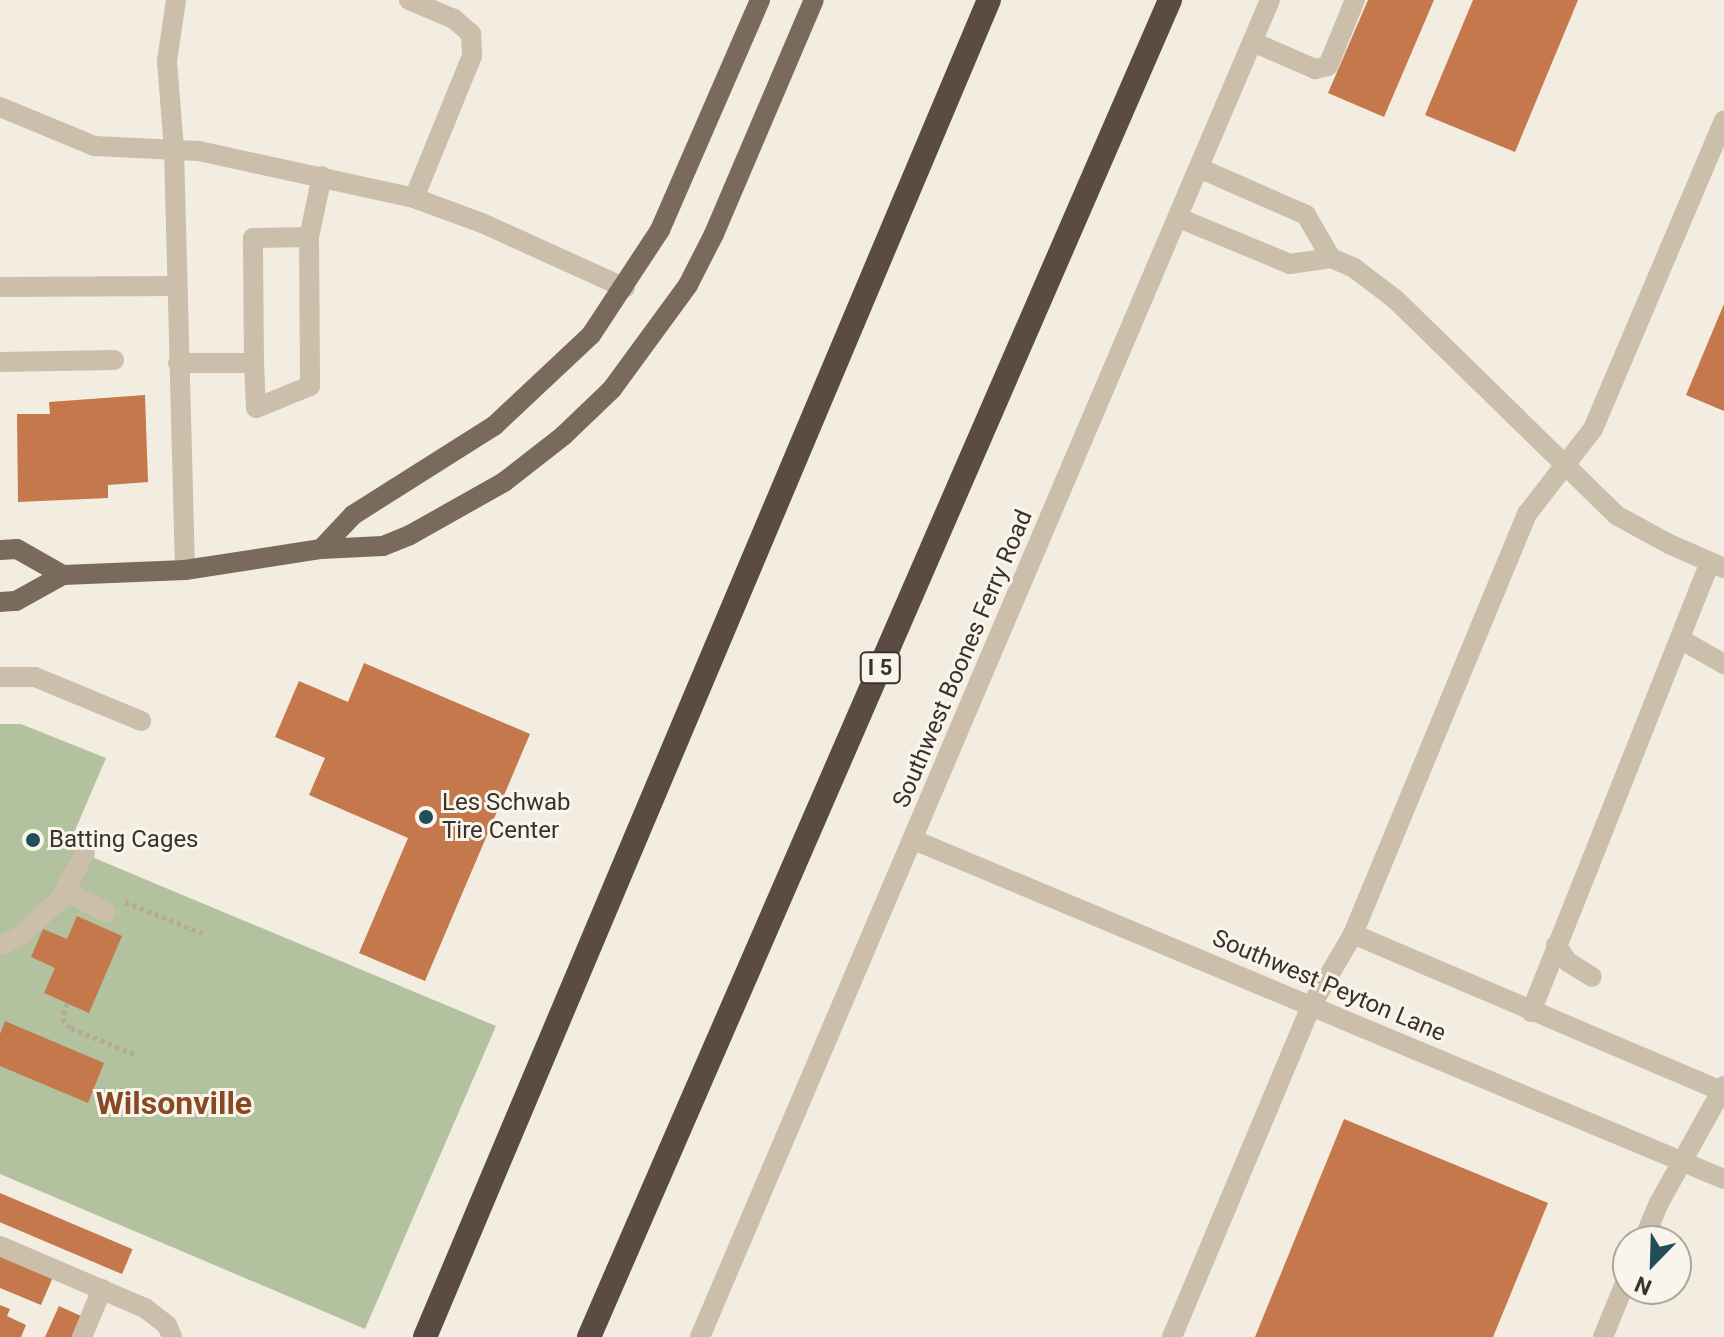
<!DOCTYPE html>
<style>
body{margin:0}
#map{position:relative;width:1724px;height:1337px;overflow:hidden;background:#f3ece0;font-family:Roboto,sans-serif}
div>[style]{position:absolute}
.green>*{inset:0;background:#b2c29f}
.building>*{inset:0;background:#c4784c;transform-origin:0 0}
.path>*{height:5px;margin-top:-2.5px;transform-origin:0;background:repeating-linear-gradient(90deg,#b7a895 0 4px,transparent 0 8px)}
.minor>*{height:20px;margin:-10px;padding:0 10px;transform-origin:10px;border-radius:10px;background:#cbbeab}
.major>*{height:20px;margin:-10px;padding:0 10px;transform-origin:10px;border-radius:10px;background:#7a6a5c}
.highway>*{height:24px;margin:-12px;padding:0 12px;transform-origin:12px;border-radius:12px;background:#5a4c42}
.dots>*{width:22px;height:22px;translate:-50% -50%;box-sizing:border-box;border:4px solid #faf5ec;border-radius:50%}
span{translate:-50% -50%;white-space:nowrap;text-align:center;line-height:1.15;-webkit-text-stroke:6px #faf5ec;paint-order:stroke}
.shield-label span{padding:2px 6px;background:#faf5ec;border:2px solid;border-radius:6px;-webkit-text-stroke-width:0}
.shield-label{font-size:22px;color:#39312a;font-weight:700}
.street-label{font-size:24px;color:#39312a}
.poi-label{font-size:24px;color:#39312a}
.left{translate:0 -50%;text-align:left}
.district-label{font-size:32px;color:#874824;font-weight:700}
.north{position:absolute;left:1612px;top:1225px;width:80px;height:80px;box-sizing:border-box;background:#faf5ec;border:2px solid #ada79e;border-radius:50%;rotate:203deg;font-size:22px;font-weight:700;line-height:32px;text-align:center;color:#39312a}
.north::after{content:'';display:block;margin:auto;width:28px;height:36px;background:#204f5a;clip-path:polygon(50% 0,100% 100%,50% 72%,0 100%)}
</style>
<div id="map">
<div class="green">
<i style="clip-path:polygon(0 724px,21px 724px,106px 758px,68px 847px,496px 1026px,365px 1329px,0 1174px)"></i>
</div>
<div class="building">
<i style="clip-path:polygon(1368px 0,1434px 0,1384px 117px,1328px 93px)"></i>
<i style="clip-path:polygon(1473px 0,1578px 0,1515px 152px,1425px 115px)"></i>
<i style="clip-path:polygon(1724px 304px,1724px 411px,1686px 395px)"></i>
<i style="clip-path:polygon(145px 395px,148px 482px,108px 485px,108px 498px,18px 502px,17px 414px,50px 414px,49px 402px)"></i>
<i style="clip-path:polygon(364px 663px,530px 734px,425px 981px,359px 953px,408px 838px,309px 795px,325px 758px,275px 737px,299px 681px,348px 702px)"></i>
<i style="clip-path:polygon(77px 916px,122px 936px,89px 1013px,44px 993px,55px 968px,31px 957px,43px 929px,67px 939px)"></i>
<i style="clip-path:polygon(5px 1021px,104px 1063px,88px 1103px,0 1066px,0 1034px)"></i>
<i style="clip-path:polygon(1344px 1119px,1548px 1203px,1493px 1337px,1255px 1337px)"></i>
<i style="left:0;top:1193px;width:144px;height:27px;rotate:23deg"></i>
<i style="clip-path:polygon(0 1254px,53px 1277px,41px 1305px,0 1288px)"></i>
<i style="clip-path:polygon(0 1305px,10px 1309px,7px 1316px,26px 1325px,21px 1337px,0 1337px)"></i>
<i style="clip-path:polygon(59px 1306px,81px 1316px,72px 1337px,45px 1337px)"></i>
</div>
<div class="path">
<i style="left:125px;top:902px;width:83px;rotate:21.9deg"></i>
<i style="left:67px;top:1003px;width:17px;rotate:107deg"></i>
<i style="left:62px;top:1019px;width:13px;rotate:45deg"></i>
<i style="left:71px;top:1028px;width:68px;rotate:22.4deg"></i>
</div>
<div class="minor">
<i style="left:176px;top:0;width:62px;rotate:98.4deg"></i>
<i style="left:167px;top:61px;width:89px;rotate:85.5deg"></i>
<i style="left:174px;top:150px;width:420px;rotate:88.5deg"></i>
<i style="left:409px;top:0;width:49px;rotate:22.9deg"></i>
<i style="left:454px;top:19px;width:23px;rotate:41deg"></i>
<i style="left:471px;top:34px;width:22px;rotate:87deg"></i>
<i style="left:472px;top:56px;width:153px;rotate:112.2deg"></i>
<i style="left:1253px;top:42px;width:68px;rotate:23.5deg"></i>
<i style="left:1315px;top:69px;width:13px;rotate:-13deg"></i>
<i style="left:1328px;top:66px;width:71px;rotate:-67.8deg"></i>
<i style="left:0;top:107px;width:102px;rotate:22.5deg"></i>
<i style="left:94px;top:146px;width:105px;rotate:2.7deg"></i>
<i style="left:199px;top:151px;width:220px;rotate:12.3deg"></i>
<i style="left:414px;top:198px;width:72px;rotate:20.2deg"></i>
<i style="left:482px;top:223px;width:157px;rotate:24.4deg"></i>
<i style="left:1199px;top:168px;width:117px;rotate:23.7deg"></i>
<i style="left:1306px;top:215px;width:50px;rotate:59.8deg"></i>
<i style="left:1179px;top:218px;width:120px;rotate:22.5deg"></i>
<i style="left:1290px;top:264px;width:41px;rotate:-8.3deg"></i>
<i style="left:1331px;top:258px;width:25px;rotate:23deg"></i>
<i style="left:1354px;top:268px;width:51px;rotate:37.1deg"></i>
<i style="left:1395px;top:299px;width:309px;rotate:44.3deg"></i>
<i style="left:1616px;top:515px;width:60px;rotate:28.7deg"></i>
<i style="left:1669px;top:544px;width:60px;rotate:23.6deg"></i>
<i style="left:309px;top:237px;width:62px;rotate:-78deg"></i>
<i style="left:0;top:287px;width:175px;rotate:-0.3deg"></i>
<i style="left:0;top:362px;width:114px;rotate:-1deg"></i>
<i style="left:178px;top:363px;width:76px"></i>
<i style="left:254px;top:363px;width:125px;rotate:-90.5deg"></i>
<i style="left:253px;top:238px;width:56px;rotate:-1deg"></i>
<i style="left:309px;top:237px;width:149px;rotate:89.6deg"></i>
<i style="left:310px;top:386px;width:58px;rotate:157.8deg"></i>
<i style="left:256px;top:408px;width:45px;rotate:-92.5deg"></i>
<i style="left:1680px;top:639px;width:51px;rotate:29.6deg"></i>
<i style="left:0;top:677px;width:35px"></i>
<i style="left:35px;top:677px;width:115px;rotate:22.5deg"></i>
<i style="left:914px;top:840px;width:878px;rotate:22.71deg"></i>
<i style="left:65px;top:891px;width:46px;rotate:27.1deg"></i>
<i style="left:1353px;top:934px;width:403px;rotate:23.1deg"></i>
<i style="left:0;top:945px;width:21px;rotate:-23deg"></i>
<i style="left:19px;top:937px;width:56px;rotate:-42.8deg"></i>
<i style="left:60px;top:899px;width:52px;rotate:-61.5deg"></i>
<i style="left:1556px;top:945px;width:21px;rotate:55deg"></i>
<i style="left:1568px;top:962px;width:28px;rotate:32deg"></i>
<i style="left:1531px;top:1012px;width:484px;rotate:-68.3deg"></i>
<i style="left:1643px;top:1241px;width:41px;rotate:-67.2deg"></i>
<i style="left:1659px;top:1203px;width:134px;rotate:-60.9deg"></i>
<i style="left:0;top:1246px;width:158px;rotate:23.2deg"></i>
<i style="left:145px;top:1308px;width:28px;rotate:38deg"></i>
<i style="left:167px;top:1325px;width:13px;rotate:67deg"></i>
<i style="left:82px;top:1337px;width:52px;rotate:-67.4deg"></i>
<i style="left:700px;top:1337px;width:1453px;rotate:-66.91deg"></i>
<i style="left:1172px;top:1337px;width:359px;rotate:-67.2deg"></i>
<i style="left:1311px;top:1006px;width:83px;rotate:-59.7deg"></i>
<i style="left:1353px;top:934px;width:455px;rotate:-67.5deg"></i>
<i style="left:1527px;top:514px;width:108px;rotate:-52.2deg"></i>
<i style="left:1593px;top:429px;width:335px;rotate:-67deg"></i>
<i style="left:1603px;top:1337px;width:66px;rotate:-67.7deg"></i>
</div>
<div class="major">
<i style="left:321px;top:549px;width:47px;rotate:-46.7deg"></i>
<i style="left:353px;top:515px;width:167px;rotate:-32.3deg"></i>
<i style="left:494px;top:426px;width:133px;rotate:-43.2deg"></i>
<i style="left:591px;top:335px;width:126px;rotate:-56.7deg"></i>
<i style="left:660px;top:230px;width:251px;rotate:-66.5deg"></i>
<i style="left:0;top:550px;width:17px;rotate:-3deg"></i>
<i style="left:17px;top:549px;width:53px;rotate:29.5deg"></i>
<i style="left:0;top:602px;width:16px;rotate:-4deg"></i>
<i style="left:16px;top:601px;width:54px;rotate:-29deg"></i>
<i style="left:63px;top:575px;width:122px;rotate:-2.3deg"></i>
<i style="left:185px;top:570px;width:138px;rotate:-8.8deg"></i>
<i style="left:321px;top:549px;width:62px;rotate:-2.8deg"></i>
<i style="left:383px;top:546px;width:29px;rotate:-22deg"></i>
<i style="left:410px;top:535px;width:108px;rotate:-29.4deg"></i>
<i style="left:504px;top:482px;width:75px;rotate:-37.9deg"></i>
<i style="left:563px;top:436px;width:68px;rotate:-43.8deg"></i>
<i style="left:612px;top:389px;width:129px;rotate:-53.8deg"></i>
<i style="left:688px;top:285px;width:57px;rotate:-63deg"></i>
<i style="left:714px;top:234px;width:254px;rotate:-66.9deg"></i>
</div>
<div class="highway">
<i style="left:425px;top:1337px;width:1451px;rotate:-67.13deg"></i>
<i style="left:589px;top:1337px;width:1458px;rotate:-66.51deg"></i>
</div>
<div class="dots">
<i style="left:426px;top:817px;background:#204f5a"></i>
<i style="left:33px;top:840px;background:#204f5a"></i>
</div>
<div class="shield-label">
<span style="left:880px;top:668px">I 5</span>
</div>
<div class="street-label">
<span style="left:963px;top:659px;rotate:-67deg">Southwest Boones Ferry Road</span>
<span style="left:1329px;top:986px;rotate:23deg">Southwest Peyton Lane</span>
</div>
<div class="poi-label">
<span class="left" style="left:442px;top:817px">Les Schwab<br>Tire Center</span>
<span class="left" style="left:49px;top:840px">Batting Cages</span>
</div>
<div class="district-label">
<span style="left:174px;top:1103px">Wilsonville</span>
</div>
<div class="north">N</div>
</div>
